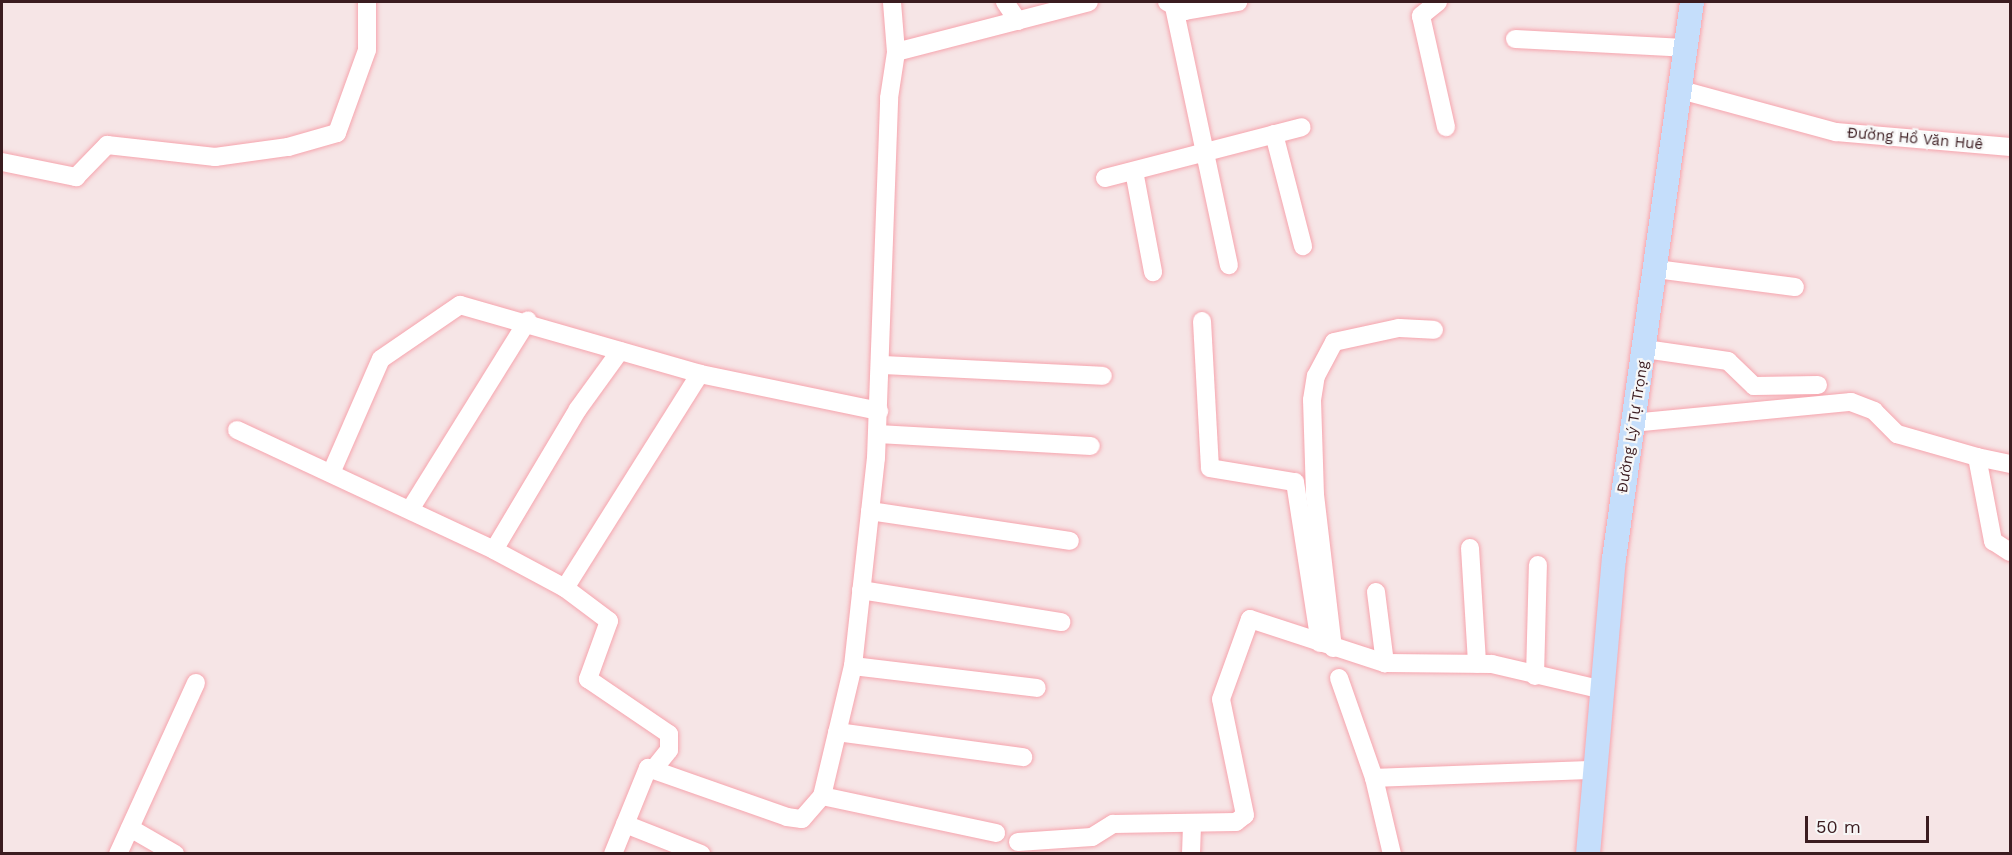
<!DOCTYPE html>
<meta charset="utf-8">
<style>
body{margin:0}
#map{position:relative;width:2012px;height:855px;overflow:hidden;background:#f6e5e6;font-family:"Work Sans",sans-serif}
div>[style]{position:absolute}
.roads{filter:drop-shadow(0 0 2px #f6a5ae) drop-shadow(0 0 2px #f6a5ae)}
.minor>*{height:18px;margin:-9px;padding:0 9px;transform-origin:9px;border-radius:9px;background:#fff}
.major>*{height:24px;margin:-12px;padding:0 12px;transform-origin:12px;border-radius:12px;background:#c5defb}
span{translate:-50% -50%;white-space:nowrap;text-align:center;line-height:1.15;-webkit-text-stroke:4.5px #f7f7f7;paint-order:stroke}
.street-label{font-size:15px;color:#3b1c20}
.frame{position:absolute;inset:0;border:3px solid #3b1c20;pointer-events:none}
.scale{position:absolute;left:1805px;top:816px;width:124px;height:27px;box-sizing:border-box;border:3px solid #3b1c20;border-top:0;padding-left:8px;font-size:18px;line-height:21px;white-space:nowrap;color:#3b1c20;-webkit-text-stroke:4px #f7f7f7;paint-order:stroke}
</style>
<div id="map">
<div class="roads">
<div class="minor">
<i style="left:1005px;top:2px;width:23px;rotate:56deg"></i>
<i style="left:1167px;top:2px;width:20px;rotate:27deg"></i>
<i style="left:1185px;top:11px;width:54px;rotate:-9.6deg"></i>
<i style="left:1438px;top:2px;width:22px;rotate:141deg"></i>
<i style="left:1421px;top:16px;width:114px;rotate:77.3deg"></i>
<i style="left:1174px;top:7px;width:264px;rotate:78deg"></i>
<i style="left:1515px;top:39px;width:170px;rotate:3deg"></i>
<i style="left:896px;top:52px;width:199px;rotate:-14.5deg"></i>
<i style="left:1681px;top:90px;width:161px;rotate:15.2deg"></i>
<i style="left:1836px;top:132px;width:175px;rotate:4.9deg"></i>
<i style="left:1274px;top:134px;width:116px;rotate:75.5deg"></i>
<i style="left:2px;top:162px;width:76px;rotate:11.5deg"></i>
<i style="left:76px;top:177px;width:45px;rotate:-45.9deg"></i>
<i style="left:107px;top:145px;width:109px;rotate:6.3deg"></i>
<i style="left:215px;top:157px;width:74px;rotate:-7.8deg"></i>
<i style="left:288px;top:147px;width:51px;rotate:-15.9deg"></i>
<i style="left:337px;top:133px;width:88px;rotate:-70.1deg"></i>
<i style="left:367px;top:50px;width:48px;rotate:-90deg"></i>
<i style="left:1134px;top:171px;width:103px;rotate:79.3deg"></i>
<i style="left:1105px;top:178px;width:203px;rotate:-14.5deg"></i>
<i style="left:1656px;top:269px;width:140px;rotate:7.4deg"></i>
<i style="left:1202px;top:321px;width:147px;rotate:86.9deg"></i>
<i style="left:1210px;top:468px;width:86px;rotate:9.4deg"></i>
<i style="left:1295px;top:482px;width:163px;rotate:81.2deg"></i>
<i style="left:1645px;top:349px;width:84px;rotate:8.2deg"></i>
<i style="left:1728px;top:361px;width:36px;rotate:44deg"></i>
<i style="left:1754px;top:386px;width:64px;rotate:-0.9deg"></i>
<i style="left:620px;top:351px;width:72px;rotate:125.9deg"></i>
<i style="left:578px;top:409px;width:164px;rotate:120.8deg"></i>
<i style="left:494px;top:550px;width:81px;rotate:28.2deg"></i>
<i style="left:565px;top:588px;width:55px;rotate:36.9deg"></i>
<i style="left:609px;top:621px;width:62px;rotate:109.9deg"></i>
<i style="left:588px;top:679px;width:98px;rotate:34.2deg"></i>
<i style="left:669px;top:734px;width:16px;rotate:90deg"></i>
<i style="left:669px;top:750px;width:22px;rotate:129deg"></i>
<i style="left:882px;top:365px;width:221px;rotate:2.8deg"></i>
<i style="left:1632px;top:423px;width:220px;rotate:-5.5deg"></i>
<i style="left:1851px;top:402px;width:25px;rotate:21deg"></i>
<i style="left:1874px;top:411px;width:33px;rotate:45deg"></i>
<i style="left:1897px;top:434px;width:83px;rotate:16deg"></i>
<i style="left:1977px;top:457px;width:86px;rotate:79.2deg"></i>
<i style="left:1993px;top:541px;width:20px;rotate:33deg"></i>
<i style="left:237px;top:430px;width:284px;rotate:25deg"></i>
<i style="left:878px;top:434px;width:213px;rotate:3.2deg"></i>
<i style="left:1977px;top:457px;width:34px;rotate:12deg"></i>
<i style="left:332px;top:471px;width:122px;rotate:-66.4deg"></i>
<i style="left:381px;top:359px;width:96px;rotate:-34.4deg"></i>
<i style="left:460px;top:305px;width:250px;rotate:16deg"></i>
<i style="left:700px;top:374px;width:183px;rotate:11.7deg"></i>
<i style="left:411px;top:508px;width:221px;rotate:-58.1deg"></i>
<i style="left:870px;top:511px;width:202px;rotate:8.5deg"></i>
<i style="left:1470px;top:548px;width:116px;rotate:86.5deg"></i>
<i style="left:565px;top:588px;width:253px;rotate:-57.8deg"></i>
<i style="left:861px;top:590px;width:203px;rotate:9.1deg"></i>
<i style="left:1376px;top:592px;width:72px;rotate:82.8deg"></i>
<i style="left:1333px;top:648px;width:154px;rotate:-96.7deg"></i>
<i style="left:1315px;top:495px;width:95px;rotate:-91.8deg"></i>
<i style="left:1312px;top:400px;width:24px;rotate:-81deg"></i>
<i style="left:1316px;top:376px;width:38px;rotate:-62deg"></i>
<i style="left:1334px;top:342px;width:66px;rotate:-12.2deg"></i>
<i style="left:1399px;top:328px;width:35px;rotate:3deg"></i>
<i style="left:853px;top:666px;width:185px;rotate:6.8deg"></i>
<i style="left:1535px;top:676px;width:111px;rotate:-88.5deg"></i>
<i style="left:1339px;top:678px;width:106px;rotate:70.7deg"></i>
<i style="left:1374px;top:778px;width:78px;rotate:76.7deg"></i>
<i style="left:837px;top:732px;width:188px;rotate:7.7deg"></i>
<i style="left:1374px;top:778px;width:220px;rotate:-2.1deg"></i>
<i style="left:822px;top:796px;width:178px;rotate:12deg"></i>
<i style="left:625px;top:824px;width:82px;rotate:21.5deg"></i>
<i style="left:130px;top:828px;width:52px;rotate:30deg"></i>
<i style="left:1018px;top:842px;width:74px;rotate:-3.9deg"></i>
<i style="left:1092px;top:837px;width:25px;rotate:-32deg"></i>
<i style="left:1113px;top:824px;width:123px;rotate:-0.9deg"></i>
<i style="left:1236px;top:822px;width:11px;rotate:-38deg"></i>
<i style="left:1245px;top:815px;width:118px;rotate:-101.7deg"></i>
<i style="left:1221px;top:699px;width:85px;rotate:-70.1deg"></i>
<i style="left:1250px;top:619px;width:142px;rotate:18.1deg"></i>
<i style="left:1385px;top:663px;width:107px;rotate:0.5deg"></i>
<i style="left:1492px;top:664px;width:114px;rotate:13.2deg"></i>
<i style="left:118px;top:854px;width:188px;rotate:-65.5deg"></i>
<i style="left:613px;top:854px;width:93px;rotate:-67.9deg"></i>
<i style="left:648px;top:768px;width:147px;rotate:19.4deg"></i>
<i style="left:787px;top:817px;width:15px;rotate:8deg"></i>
<i style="left:802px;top:819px;width:30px;rotate:-49deg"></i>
<i style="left:822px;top:796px;width:134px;rotate:-76.6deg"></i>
<i style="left:853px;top:666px;width:209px;rotate:-83.7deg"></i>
<i style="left:876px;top:458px;width:360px;rotate:-87.9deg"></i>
<i style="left:889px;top:98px;width:47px;rotate:-81.3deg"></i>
<i style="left:896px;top:52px;width:50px;rotate:-94.6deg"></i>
<i style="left:1191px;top:854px;width:31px;rotate:-88deg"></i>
</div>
<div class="major">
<i style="left:1588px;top:854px;width:296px;rotate:-85deg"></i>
<i style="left:1614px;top:559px;width:562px;rotate:-82.03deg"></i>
</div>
</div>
<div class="street-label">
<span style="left:1915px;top:139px;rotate:5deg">Đường Hồ Văn Huê</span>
<span style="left:1633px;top:427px;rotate:-81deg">Đường Lý Tự Trọng</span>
</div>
<div class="frame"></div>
<div class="scale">50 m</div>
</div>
